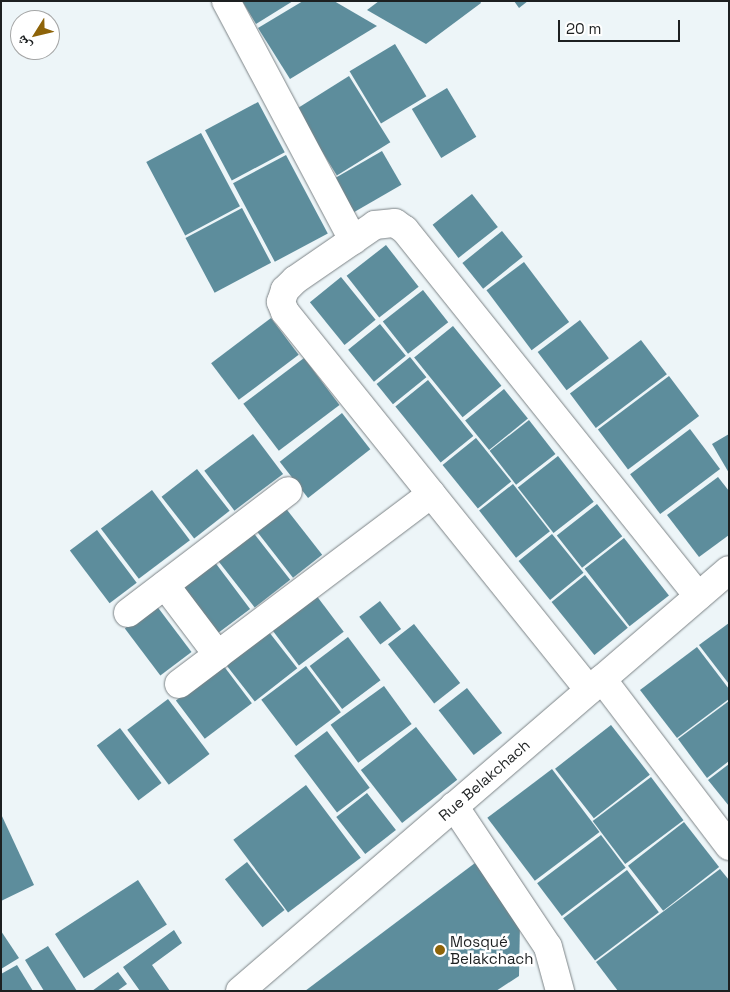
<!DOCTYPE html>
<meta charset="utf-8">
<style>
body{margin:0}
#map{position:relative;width:730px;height:992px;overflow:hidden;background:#edf5f8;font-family:"Space Grotesk","Noto Naskh Arabic",sans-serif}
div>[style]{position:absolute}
.building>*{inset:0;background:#5d8d9c;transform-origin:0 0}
.roads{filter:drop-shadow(0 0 1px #7c8386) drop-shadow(0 0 1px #7c8386)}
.minor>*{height:28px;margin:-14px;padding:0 14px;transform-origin:14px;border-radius:14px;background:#fff}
.dots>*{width:14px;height:14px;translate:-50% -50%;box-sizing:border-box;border:2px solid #fff;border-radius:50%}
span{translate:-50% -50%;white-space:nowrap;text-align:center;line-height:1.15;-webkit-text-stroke:5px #fff;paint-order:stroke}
.street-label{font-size:15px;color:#1d2021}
.poi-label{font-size:15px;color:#1d2021}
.left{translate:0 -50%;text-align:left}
.frame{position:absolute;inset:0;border:2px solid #1d2021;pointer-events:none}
.north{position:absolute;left:10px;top:10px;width:50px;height:50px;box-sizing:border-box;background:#fff;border:1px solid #a5a6a6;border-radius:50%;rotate:234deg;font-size:14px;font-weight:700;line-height:20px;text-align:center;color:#1d2021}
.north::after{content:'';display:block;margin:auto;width:18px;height:22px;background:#8e6409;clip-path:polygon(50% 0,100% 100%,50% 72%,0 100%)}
.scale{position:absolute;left:558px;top:20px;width:122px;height:22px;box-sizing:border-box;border:2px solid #1d2021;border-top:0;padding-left:6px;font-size:15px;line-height:18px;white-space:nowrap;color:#1d2021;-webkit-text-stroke:4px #fff;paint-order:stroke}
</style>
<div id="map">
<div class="building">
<i style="clip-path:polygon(242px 1px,293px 1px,256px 24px)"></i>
<i style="clip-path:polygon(303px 1px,334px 1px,377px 26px,290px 79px,258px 28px)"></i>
<i style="clip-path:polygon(379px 1px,480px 1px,481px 3px,426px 44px,367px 10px)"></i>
<i style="clip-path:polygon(514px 1px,528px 1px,519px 8px)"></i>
<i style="left:395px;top:44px;width:61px;height:53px;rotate:59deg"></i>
<i style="left:349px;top:76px;width:78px;height:63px;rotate:58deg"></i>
<i style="left:447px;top:88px;width:57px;height:41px;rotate:59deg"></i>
<i style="left:258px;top:102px;width:57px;height:60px;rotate:62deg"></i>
<i style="left:201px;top:133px;width:83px;height:62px;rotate:62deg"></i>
<i style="left:382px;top:151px;width:39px;height:55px;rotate:60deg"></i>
<i style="left:286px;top:155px;width:89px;height:60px;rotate:62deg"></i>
<i style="left:472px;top:194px;width:42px;height:50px;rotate:52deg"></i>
<i style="left:242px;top:208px;width:62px;height:64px;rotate:62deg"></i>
<i style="left:502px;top:231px;width:33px;height:51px;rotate:51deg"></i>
<i style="left:386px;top:245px;width:53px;height:50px;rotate:52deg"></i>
<i style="left:524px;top:262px;width:75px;height:47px;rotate:53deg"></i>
<i style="left:341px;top:277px;width:55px;height:40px;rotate:51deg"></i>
<i style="left:423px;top:290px;width:41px;height:51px;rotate:52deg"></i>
<i style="left:271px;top:318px;width:46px;height:75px;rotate:53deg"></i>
<i style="left:580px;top:320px;width:48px;height:53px;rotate:53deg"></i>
<i style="left:380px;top:324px;width:41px;height:41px;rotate:51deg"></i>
<i style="left:453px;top:326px;width:77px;height:50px;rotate:51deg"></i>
<i style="left:641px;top:340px;width:43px;height:89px;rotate:53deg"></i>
<i style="left:410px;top:357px;width:26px;height:43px;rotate:51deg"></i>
<i style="left:304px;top:358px;width:59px;height:76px;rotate:53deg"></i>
<i style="left:669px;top:376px;width:50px;height:89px;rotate:53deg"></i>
<i style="left:428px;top:380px;width:72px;height:42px;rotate:51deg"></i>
<i style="left:504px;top:389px;width:38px;height:50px;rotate:51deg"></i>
<i style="left:342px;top:413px;width:46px;height:79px;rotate:52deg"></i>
<i style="left:529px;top:420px;width:43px;height:50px;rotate:52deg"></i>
<i style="left:690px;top:429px;width:50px;height:75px;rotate:53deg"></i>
<i style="left:253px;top:434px;width:50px;height:61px;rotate:53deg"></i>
<i style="clip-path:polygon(729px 434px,729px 473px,712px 444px)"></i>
<i style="left:476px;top:438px;width:56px;height:43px;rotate:51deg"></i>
<i style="left:558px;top:456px;width:58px;height:51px;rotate:52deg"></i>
<i style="left:197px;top:469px;width:53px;height:45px;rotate:52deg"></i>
<i style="clip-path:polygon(718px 477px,729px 491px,729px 535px,699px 557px,667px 515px)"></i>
<i style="left:513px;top:484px;width:60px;height:43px;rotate:52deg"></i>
<i style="left:152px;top:490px;width:63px;height:64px;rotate:53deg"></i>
<i style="left:597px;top:504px;width:41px;height:51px;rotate:52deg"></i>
<i style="left:284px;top:506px;width:62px;height:37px;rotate:52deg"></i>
<i style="left:97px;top:530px;width:66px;height:34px;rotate:53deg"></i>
<i style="left:252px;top:531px;width:62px;height:45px;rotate:52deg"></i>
<i style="left:552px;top:534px;width:50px;height:43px;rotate:51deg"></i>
<i style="left:624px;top:538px;width:73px;height:50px;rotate:52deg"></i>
<i style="left:214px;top:561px;width:60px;height:43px;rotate:53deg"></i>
<i style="left:585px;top:575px;width:68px;height:43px;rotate:51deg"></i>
<i style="left:316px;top:595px;width:46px;height:56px;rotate:53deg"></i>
<i style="left:380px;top:601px;width:35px;height:26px;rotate:53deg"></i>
<i style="left:156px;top:605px;width:59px;height:39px;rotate:53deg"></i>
<i style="clip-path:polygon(729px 623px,729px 684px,699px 645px)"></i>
<i style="left:414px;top:624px;width:75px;height:33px;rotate:52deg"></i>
<i style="left:269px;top:632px;width:46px;height:54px;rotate:52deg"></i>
<i style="left:348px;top:637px;width:54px;height:48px;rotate:53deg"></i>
<i style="clip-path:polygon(697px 647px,729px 689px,729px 699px,677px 738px,640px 690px)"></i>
<i style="left:223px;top:665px;width:48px;height:59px;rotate:53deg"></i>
<i style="left:306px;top:666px;width:58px;height:56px;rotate:53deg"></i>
<i style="left:384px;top:686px;width:47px;height:66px;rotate:54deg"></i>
<i style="left:467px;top:688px;width:57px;height:36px;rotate:52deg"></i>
<i style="left:168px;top:699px;width:69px;height:51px;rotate:53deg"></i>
<i style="clip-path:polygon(729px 701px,729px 761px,707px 778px,678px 739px)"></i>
<i style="left:611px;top:725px;width:63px;height:71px;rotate:52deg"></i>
<i style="left:416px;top:727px;width:67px;height:70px;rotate:52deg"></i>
<i style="left:120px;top:728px;width:69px;height:29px;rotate:53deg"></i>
<i style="left:327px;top:731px;width:71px;height:41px;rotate:53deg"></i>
<i style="clip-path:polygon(729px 764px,729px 806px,708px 780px)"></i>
<i style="left:552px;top:769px;width:79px;height:81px;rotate:53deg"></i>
<i style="left:651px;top:777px;width:54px;height:73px;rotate:53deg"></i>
<i style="left:306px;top:785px;width:91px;height:91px;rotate:53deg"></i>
<i style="left:367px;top:793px;width:47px;height:39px;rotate:52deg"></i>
<i style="clip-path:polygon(1px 814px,34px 885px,1px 901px)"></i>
<i style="left:684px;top:822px;width:57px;height:71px;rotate:52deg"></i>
<i style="left:601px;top:835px;width:41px;height:80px;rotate:53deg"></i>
<i style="left:247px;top:862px;width:61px;height:28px;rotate:52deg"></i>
<i style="clip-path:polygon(475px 863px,520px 923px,519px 976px,496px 991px,305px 991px)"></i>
<i style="clip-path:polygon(720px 869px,729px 880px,729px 991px,618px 991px,596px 962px)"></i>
<i style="left:627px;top:870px;width:53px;height:80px;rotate:53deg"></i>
<i style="left:138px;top:880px;width:53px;height:99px;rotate:57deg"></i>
<i style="clip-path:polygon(174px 930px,182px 943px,152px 965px,170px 991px,140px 991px,123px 967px)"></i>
<i style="clip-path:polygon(1px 931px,19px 958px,1px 969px)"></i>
<i style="clip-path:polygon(48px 946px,77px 991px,44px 991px,25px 960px)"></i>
<i style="clip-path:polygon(17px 965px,33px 991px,1px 991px,1px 974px)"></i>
<i style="clip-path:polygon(118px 972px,127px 984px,117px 991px,92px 991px)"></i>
</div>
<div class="roads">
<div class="minor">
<i style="left:226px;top:1px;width:271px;rotate:62deg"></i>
<i style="left:165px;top:585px;width:88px;rotate:52.9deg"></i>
<i style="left:128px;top:613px;width:201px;rotate:-37.3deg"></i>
<i style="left:602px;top:679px;width:210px;rotate:52.7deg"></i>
<i style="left:179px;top:684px;width:316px;rotate:-37deg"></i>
<i style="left:589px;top:690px;width:485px;rotate:-128.8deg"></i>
<i style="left:285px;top:312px;width:11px;rotate:-112deg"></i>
<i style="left:281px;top:302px;width:13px;rotate:-72deg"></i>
<i style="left:285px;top:290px;width:14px;rotate:-45deg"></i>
<i style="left:295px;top:280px;width:97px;rotate:-34.5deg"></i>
<i style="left:375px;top:225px;width:20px;rotate:-6deg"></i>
<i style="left:395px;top:223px;width:12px;rotate:35deg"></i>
<i style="left:405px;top:230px;width:469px;rotate:51.3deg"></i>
<i style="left:454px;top:806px;width:169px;rotate:56.3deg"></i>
<i style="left:548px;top:947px;width:46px;rotate:74.7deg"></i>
<i style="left:240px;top:991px;width:645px;rotate:-40.73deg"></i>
</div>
</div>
<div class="dots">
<i style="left:440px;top:950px;background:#8e6409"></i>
</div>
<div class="street-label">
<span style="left:484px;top:780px;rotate:-41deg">Rue Belakchach</span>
</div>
<div class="poi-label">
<span class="left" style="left:450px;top:950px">Mosqué<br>Belakchach</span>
</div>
<div class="frame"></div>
<div class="north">ش</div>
<div class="scale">20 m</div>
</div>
